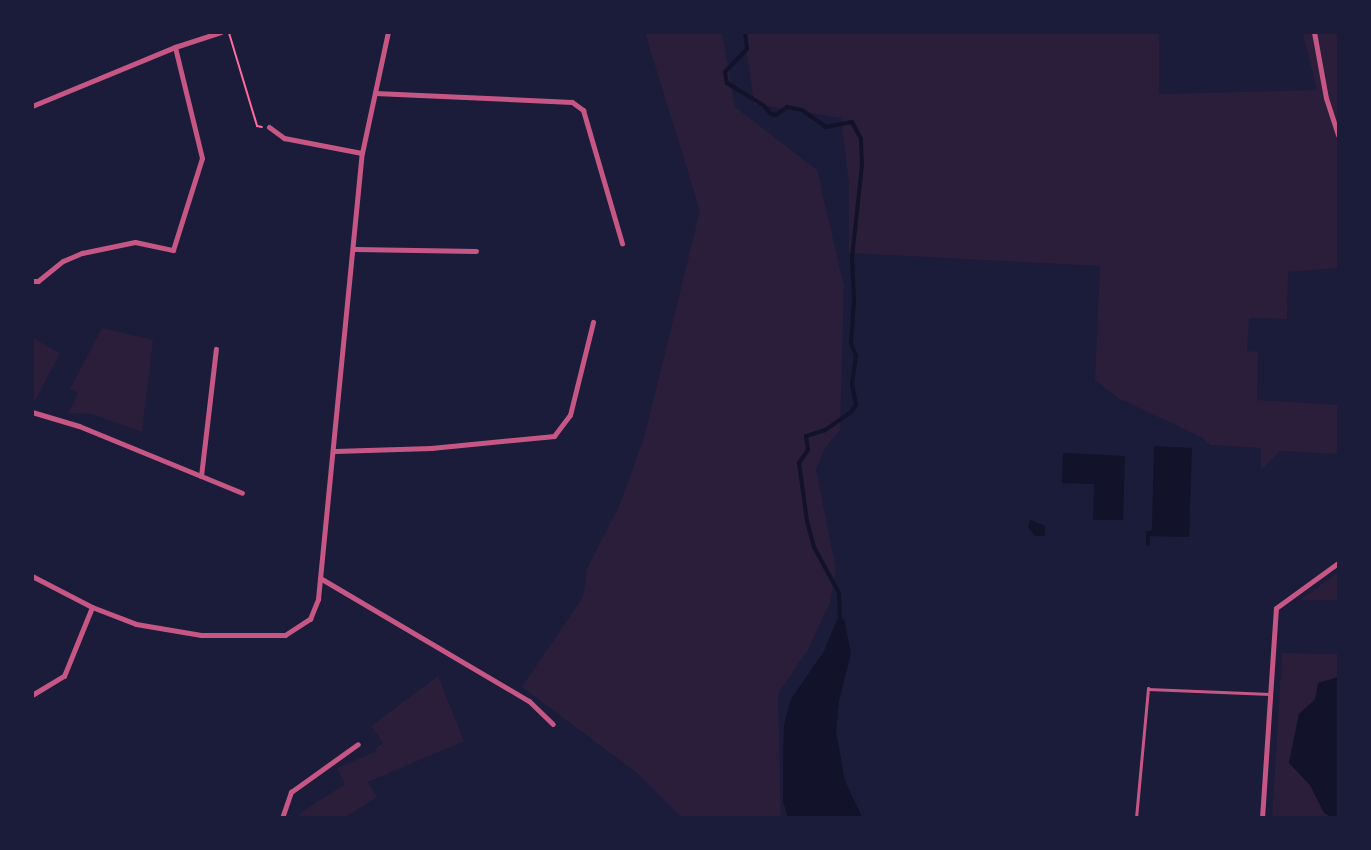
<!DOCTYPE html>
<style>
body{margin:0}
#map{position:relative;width:1371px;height:850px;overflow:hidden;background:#1b1b3a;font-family:Quicksand,sans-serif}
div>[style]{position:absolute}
.green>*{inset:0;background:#2a1e3b}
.water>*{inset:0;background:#12122b}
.stream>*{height:4px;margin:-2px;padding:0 2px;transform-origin:2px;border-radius:2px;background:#12122b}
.path>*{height:2px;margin:-1px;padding:0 1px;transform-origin:1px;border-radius:1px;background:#ff6b9d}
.service>*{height:2.5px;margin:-1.25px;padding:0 1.25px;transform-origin:1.25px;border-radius:1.25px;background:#c65784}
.minor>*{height:5px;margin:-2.5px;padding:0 2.5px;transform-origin:2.5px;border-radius:2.5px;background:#c65784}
span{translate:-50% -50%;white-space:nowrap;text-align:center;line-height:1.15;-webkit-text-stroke:5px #1b1b3a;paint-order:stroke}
.frame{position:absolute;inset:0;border:34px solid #1b1b3a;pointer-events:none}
</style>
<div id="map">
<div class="green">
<i style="clip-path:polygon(645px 33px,722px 33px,735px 107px,817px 170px,844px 286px,840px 430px,825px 448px,816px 469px,836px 570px,830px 603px,807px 651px,778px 694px,781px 817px,681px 817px,637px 773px,522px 687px,583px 597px,587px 569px,619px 506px,644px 438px,700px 211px)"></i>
<i style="clip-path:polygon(744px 33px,1159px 33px,1159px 94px,1317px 90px,1303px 33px,1338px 33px,1338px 268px,1288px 272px,1287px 319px,1249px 318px,1247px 351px,1258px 352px,1257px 400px,1338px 405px,1338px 454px,1280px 451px,1261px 470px,1261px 448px,1211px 445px,1201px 437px,1118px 398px,1095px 380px,1100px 266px,849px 253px,849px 184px,841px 118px,754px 104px)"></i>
<i style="clip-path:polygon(102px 328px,153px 340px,142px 432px,92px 414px,68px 413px,78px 393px,70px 389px)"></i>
<i style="clip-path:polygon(33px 338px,60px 353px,35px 401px,32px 399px)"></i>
<i style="clip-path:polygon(1338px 572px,1338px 600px,1300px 600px)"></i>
<i style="clip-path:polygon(1282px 653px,1338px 654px,1338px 677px,1299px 714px,1289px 763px,1310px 785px,1324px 813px,1333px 817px,1272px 818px)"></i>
<i style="clip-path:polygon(438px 676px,464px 741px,368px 782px,377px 797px,345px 817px,299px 817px,299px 814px,345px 784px,337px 768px,377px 751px,375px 749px,383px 743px,371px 726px)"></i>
</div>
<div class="water">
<i style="clip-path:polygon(1154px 446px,1192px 448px,1189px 537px,1150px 536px,1149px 546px,1146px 546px,1146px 532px,1152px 530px)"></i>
<i style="clip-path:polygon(1063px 453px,1125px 456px,1123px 520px,1093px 520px,1094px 484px,1062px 483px)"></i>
<i style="clip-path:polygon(1030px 520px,1045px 526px,1045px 536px,1035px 536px,1028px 527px)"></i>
<i style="clip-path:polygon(844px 619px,851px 653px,839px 701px,836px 731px,845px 781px,862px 817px,788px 817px,783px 801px,783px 761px,784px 725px,791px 699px,824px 651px,837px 620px)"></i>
<i style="clip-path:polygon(1338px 677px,1338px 817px,1333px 818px,1324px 813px,1310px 785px,1289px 763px,1299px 714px,1315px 700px,1318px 683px)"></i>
</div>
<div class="stream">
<i style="left:745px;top:32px;width:17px;rotate:83deg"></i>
<i style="left:747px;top:49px;width:32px;rotate:134deg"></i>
<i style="left:725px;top:72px;width:11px;rotate:80deg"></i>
<i style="left:727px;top:83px;width:42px;rotate:31.4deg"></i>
<i style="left:763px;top:105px;width:12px;rotate:48deg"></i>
<i style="left:771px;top:114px;width:5px;rotate:11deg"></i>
<i style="left:776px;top:115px;width:14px;rotate:-36deg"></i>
<i style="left:787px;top:107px;width:15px;rotate:11deg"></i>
<i style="left:802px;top:110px;width:29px;rotate:35deg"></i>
<i style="left:826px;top:127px;width:26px;rotate:-11deg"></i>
<i style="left:852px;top:122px;width:19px;rotate:62deg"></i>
<i style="left:861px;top:139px;width:26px;rotate:88deg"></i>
<i style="left:862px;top:165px;width:93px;rotate:96.2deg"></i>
<i style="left:852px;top:257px;width:42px;rotate:87.3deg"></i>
<i style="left:854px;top:299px;width:44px;rotate:93.9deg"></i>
<i style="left:851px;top:343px;width:14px;rotate:69deg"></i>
<i style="left:856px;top:356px;width:28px;rotate:98deg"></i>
<i style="left:852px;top:384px;width:21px;rotate:79deg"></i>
<i style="left:856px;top:405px;width:9px;rotate:126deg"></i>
<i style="left:851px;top:412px;width:32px;rotate:145deg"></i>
<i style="left:825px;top:430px;width:20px;rotate:162deg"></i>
<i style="left:806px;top:436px;width:14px;rotate:82deg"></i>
<i style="left:808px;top:450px;width:16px;rotate:125deg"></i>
<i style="left:799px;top:463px;width:59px;rotate:82.1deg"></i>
<i style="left:807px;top:521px;width:27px;rotate:75deg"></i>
<i style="left:814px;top:547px;width:52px;rotate:61.5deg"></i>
<i style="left:839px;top:593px;width:30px;rotate:88deg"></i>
</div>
<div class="path">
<i style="left:229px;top:33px;width:97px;rotate:73.2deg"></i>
<i style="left:257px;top:126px;width:5px;rotate:11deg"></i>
</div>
<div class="service">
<i style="left:1136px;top:818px;width:130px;rotate:-84.7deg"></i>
<i style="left:1148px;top:689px;width:122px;rotate:2.3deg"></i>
</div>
<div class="minor">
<i style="left:1314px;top:32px;width:67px;rotate:79.7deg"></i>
<i style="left:1326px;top:98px;width:39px;rotate:72deg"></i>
<i style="left:375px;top:93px;width:197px;rotate:2.6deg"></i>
<i style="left:572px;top:102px;width:14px;rotate:36deg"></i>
<i style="left:583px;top:110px;width:139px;rotate:73.7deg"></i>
<i style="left:32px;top:106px;width:155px;rotate:-22.4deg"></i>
<i style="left:175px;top:47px;width:48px;rotate:-18.1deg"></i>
<i style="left:269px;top:127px;width:19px;rotate:36deg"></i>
<i style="left:284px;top:138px;width:79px;rotate:10.9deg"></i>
<i style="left:355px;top:249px;width:121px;rotate:0.9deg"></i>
<i style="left:32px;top:281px;width:6px"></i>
<i style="left:38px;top:281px;width:32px;rotate:-39deg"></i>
<i style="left:63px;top:261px;width:21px;rotate:-23deg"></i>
<i style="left:82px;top:253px;width:54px;rotate:-11.7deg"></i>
<i style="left:135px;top:242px;width:39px;rotate:12deg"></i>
<i style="left:173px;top:250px;width:96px;rotate:-72.5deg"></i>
<i style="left:202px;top:158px;width:114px;rotate:-103.7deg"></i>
<i style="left:32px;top:412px;width:49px;rotate:16.6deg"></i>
<i style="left:79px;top:426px;width:176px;rotate:22.3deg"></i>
<i style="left:335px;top:451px;width:96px;rotate:-1.8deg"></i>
<i style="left:431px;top:448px;width:124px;rotate:-5.6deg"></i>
<i style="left:554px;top:436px;width:26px;rotate:-53deg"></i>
<i style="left:570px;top:415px;width:96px;rotate:-76.1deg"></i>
<i style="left:201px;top:476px;width:128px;rotate:-83.3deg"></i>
<i style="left:32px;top:576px;width:68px;rotate:27.3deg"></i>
<i style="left:92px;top:607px;width:47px;rotate:21.1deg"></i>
<i style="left:136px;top:624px;width:66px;rotate:9.6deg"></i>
<i style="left:201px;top:635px;width:84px"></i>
<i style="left:285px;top:635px;width:30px;rotate:-33deg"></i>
<i style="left:310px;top:619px;width:22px;rotate:-68deg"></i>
<i style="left:318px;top:599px;width:448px;rotate:-84.4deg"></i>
<i style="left:362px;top:153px;width:124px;rotate:-77.9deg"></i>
<i style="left:320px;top:578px;width:243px;rotate:30.5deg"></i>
<i style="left:529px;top:701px;width:33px;rotate:44deg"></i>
<i style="left:32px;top:695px;width:37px;rotate:-31deg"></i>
<i style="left:64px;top:676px;width:74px;rotate:-67.9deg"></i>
<i style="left:282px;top:818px;width:28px;rotate:-71deg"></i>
<i style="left:291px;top:792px;width:82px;rotate:-35.6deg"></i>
<i style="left:1262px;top:818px;width:210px;rotate:-86.2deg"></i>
<i style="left:1276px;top:608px;width:77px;rotate:-36deg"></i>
</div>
<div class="frame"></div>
</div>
